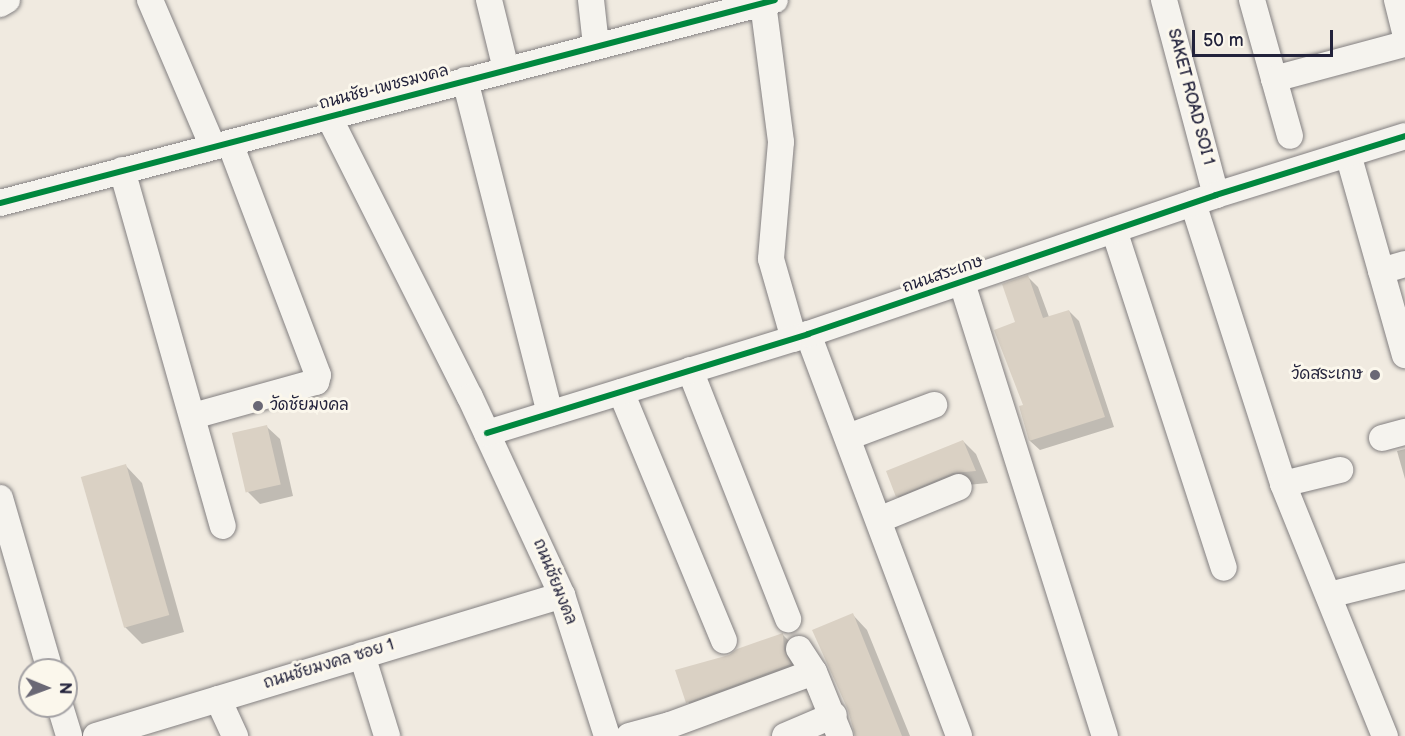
<!DOCTYPE html>
<meta charset="utf-8">
<style>
body{margin:0}
#map{position:relative;width:1405px;height:736px;overflow:hidden;background:#f0eae0;font-family:"Balsamiq Sans","Playpen Sans Thai",sans-serif}
div>[style]{position:absolute}
.shadow>*{inset:0;background:#0003}
.building>*{inset:0;background:#dad1c4;transform-origin:0 0}
.roads{filter:drop-shadow(0 0 2px #838081) drop-shadow(0 0 2px #838081)}
.minor>*{height:26px;margin:-13px;padding:0 13px;transform-origin:13px;border-radius:13px;background:#f5f3ee}
.cycleway>*{height:6px;margin:-3px;padding:0 3px;transform-origin:3px;border-radius:3px;background:#00873e}
.dots>*{width:16px;height:16px;translate:-50% -50%;box-sizing:border-box;border:3px solid #fbf7ec;border-radius:50%}
span{translate:-50% -50%;white-space:nowrap;text-align:center;line-height:1.15;-webkit-text-stroke:6px #fbf7ec;paint-order:stroke}
.street-label{font-size:16px;color:#22223b}
.poi-label{font-size:16px;color:#22223b}
.right{translate:-100% -50%;text-align:right}
.left{translate:0 -50%;text-align:left}
.north{position:absolute;left:18px;top:658px;width:60px;height:60px;box-sizing:border-box;background:#fbf7ec;border:2px solid #a4a2a5;border-radius:50%;rotate:91deg;font-size:16px;font-weight:700;line-height:24px;text-align:center;color:#22223b}
.north::after{content:'';display:block;margin:auto;width:21px;height:27px;background:#6a6875;clip-path:polygon(50% 0,100% 100%,50% 72%,0 100%)}
.scale{position:absolute;left:1192px;top:30px;width:141px;height:27px;box-sizing:border-box;border:3px solid #22223b;border-top:0;padding-left:8px;font-size:18px;line-height:21px;white-space:nowrap;color:#22223b;-webkit-text-stroke:4px #fbf7ec;paint-order:stroke}
</style>
<div id="map">
<div class="shadow">
<i style="clip-path:polygon(1028px 277px,1038px 287px,1049px 317px,1069px 311px,1079px 321px,1114px 427px,1040px 450px,1030px 441px,1025px 406px)"></i>
<i style="clip-path:polygon(267px 427px,280px 439px,293px 496px,260px 504px,247px 491px)"></i>
<i style="clip-path:polygon(963px 441px,976px 454px,988px 483px,967px 485px,910px 509px,897px 496px)"></i>
<i style="clip-path:polygon(1405px 449px,1405px 479px,1397px 451px)"></i>
<i style="clip-path:polygon(126px 466px,142px 483px,184px 632px,142px 644px,125px 627px,83px 478px)"></i>
<i style="clip-path:polygon(853px 615px,867px 630px,910px 736px,856px 736px)"></i>
<i style="clip-path:polygon(782px 634px,799px 651px,800px 669px,705px 719px,688px 702px,730px 656px)"></i>
</div>
<div class="building">
<i style="clip-path:polygon(1028px 275px,1043px 318px,1069px 310px,1105px 417px,1029px 441px,1019px 406px,1023px 405px,994px 330px,1015px 322px,1002px 284px)"></i>
<i style="left:267px;top:425px;width:61px;height:36px;rotate:77deg"></i>
<i style="clip-path:polygon(963px 440px,976px 471px,953px 473px,896px 497px,886px 471px)"></i>
<i style="left:126px;top:464px;width:157px;height:47px;rotate:74deg"></i>
<i style="clip-path:polygon(853px 613px,878px 676px,902px 736px,855px 736px,848px 710px,812px 630px)"></i>
<i style="clip-path:polygon(783px 633px,784px 650px,791px 664px,686px 703px,675px 670px,729px 655px,737px 649px)"></i>
</div>
<div class="roads">
<div class="minor">
<i style="left:150px;top:0;width:160px;rotate:66.8deg"></i>
<i style="left:489px;top:0;width:71px;rotate:76.2deg"></i>
<i style="left:591px;top:0;width:45px;rotate:83.7deg"></i>
<i style="left:1164px;top:0;width:202px;rotate:75.1deg"></i>
<i style="left:1252px;top:0;width:82px;rotate:74.4deg"></i>
<i style="left:1274px;top:79px;width:136px;rotate:-15deg"></i>
<i style="left:1397px;top:0;width:32px;rotate:76deg"></i>
<i style="left:763px;top:3px;width:140px;rotate:82.6deg"></i>
<i style="left:781px;top:142px;width:117px;rotate:94.9deg"></i>
<i style="left:771px;top:259px;width:83px;rotate:74deg"></i>
<i style="left:0;top:4px;width:8px;rotate:-30deg"></i>
<i style="left:1274px;top:79px;width:59px;rotate:74.3deg"></i>
<i style="left:465px;top:80px;width:344px;rotate:75.7deg"></i>
<i style="left:329px;top:117px;width:313px;rotate:63.3deg"></i>
<i style="left:470px;top:397px;width:218px;rotate:65.1deg"></i>
<i style="left:562px;top:595px;width:148px;rotate:72.3deg"></i>
<i style="left:1348px;top:154px;width:209px;rotate:74.2deg"></i>
<i style="left:122px;top:170px;width:370px;rotate:74.2deg"></i>
<i style="left:0;top:203px;width:801px;rotate:-14.68deg"></i>
<i style="left:1193px;top:203px;width:295px;rotate:72.2deg"></i>
<i style="left:1283px;top:484px;width:272px;rotate:68deg"></i>
<i style="left:1114px;top:230px;width:355px;rotate:72deg"></i>
<i style="left:1381px;top:271px;width:25px;rotate:-16deg"></i>
<i style="left:962px;top:283px;width:475px;rotate:72.5deg"></i>
<i style="left:808px;top:334px;width:429px;rotate:69.4deg"></i>
<i style="left:690px;top:370px;width:268px;rotate:68.5deg"></i>
<i style="left:621px;top:392px;width:269px;rotate:67.5deg"></i>
<i style="left:193px;top:416px;width:128px;rotate:-15.5deg"></i>
<i style="left:316px;top:382px;width:7px;rotate:-74deg"></i>
<i style="left:318px;top:375px;width:248px;rotate:-110.8deg"></i>
<i style="left:487px;top:433px;width:336px;rotate:-17.1deg"></i>
<i style="left:808px;top:334px;width:431px;rotate:-18.8deg"></i>
<i style="left:1216px;top:195px;width:198px;rotate:-17.3deg"></i>
<i style="left:848px;top:437px;width:92px;rotate:-20.4deg"></i>
<i style="left:1382px;top:438px;width:24px;rotate:-15deg"></i>
<i style="left:1283px;top:484px;width:59px;rotate:-13.8deg"></i>
<i style="left:0;top:498px;width:179px;rotate:73.8deg"></i>
<i style="left:881px;top:519px;width:84px;rotate:-22.3deg"></i>
<i style="left:1329px;top:595px;width:78px;rotate:-14deg"></i>
<i style="left:799px;top:649px;width:27px;rotate:57deg"></i>
<i style="left:362px;top:655px;width:85px;rotate:72.8deg"></i>
<i style="left:218px;top:699px;width:41px;rotate:65.3deg"></i>
<i style="left:60px;top:706px;width:31px;rotate:73deg"></i>
<i style="left:96px;top:736px;width:487px;rotate:-16.8deg"></i>
<i style="left:629px;top:736px;width:42px;rotate:-15deg"></i>
<i style="left:670px;top:725px;width:153px;rotate:-20.2deg"></i>
<i style="left:814px;top:672px;width:69px;rotate:67.9deg"></i>
<i style="left:785px;top:736px;width:53px;rotate:-23.2deg"></i>
</div>
</div>
<div class="cycleway">
<i style="left:0;top:203px;width:801px;rotate:-14.68deg"></i>
<i style="left:487px;top:433px;width:336px;rotate:-17.1deg"></i>
<i style="left:808px;top:334px;width:431px;rotate:-18.8deg"></i>
<i style="left:1216px;top:195px;width:198px;rotate:-17.3deg"></i>
</div>
<div class="dots">
<i style="left:1375px;top:375px;background:#6a6875"></i>
<i style="left:258px;top:406px;background:#6a6875"></i>
</div>
<div class="street-label">
<span style="left:384px;top:88px;rotate:-15deg">ถนนชัย-เพชรมงคล</span>
<span style="left:1190px;top:97px;rotate:75deg">SAKET ROAD SOI 1</span>
<span style="left:943px;top:275px;rotate:-19deg">ถนนสระเกษ</span>
<span style="left:554px;top:582px;rotate:68deg">ถนนชัยมงคล</span>
<span style="left:329px;top:665px;rotate:-17deg">ถนนชัยมงคล ซอย 1</span>
</div>
<div class="poi-label">
<span class="right" style="left:1363px;top:375px">วัดสระเกษ</span>
<span class="left" style="left:270px;top:406px">วัดชัยมงคล</span>
</div>
<div class="north">N</div>
<div class="scale">50 m</div>
</div>
